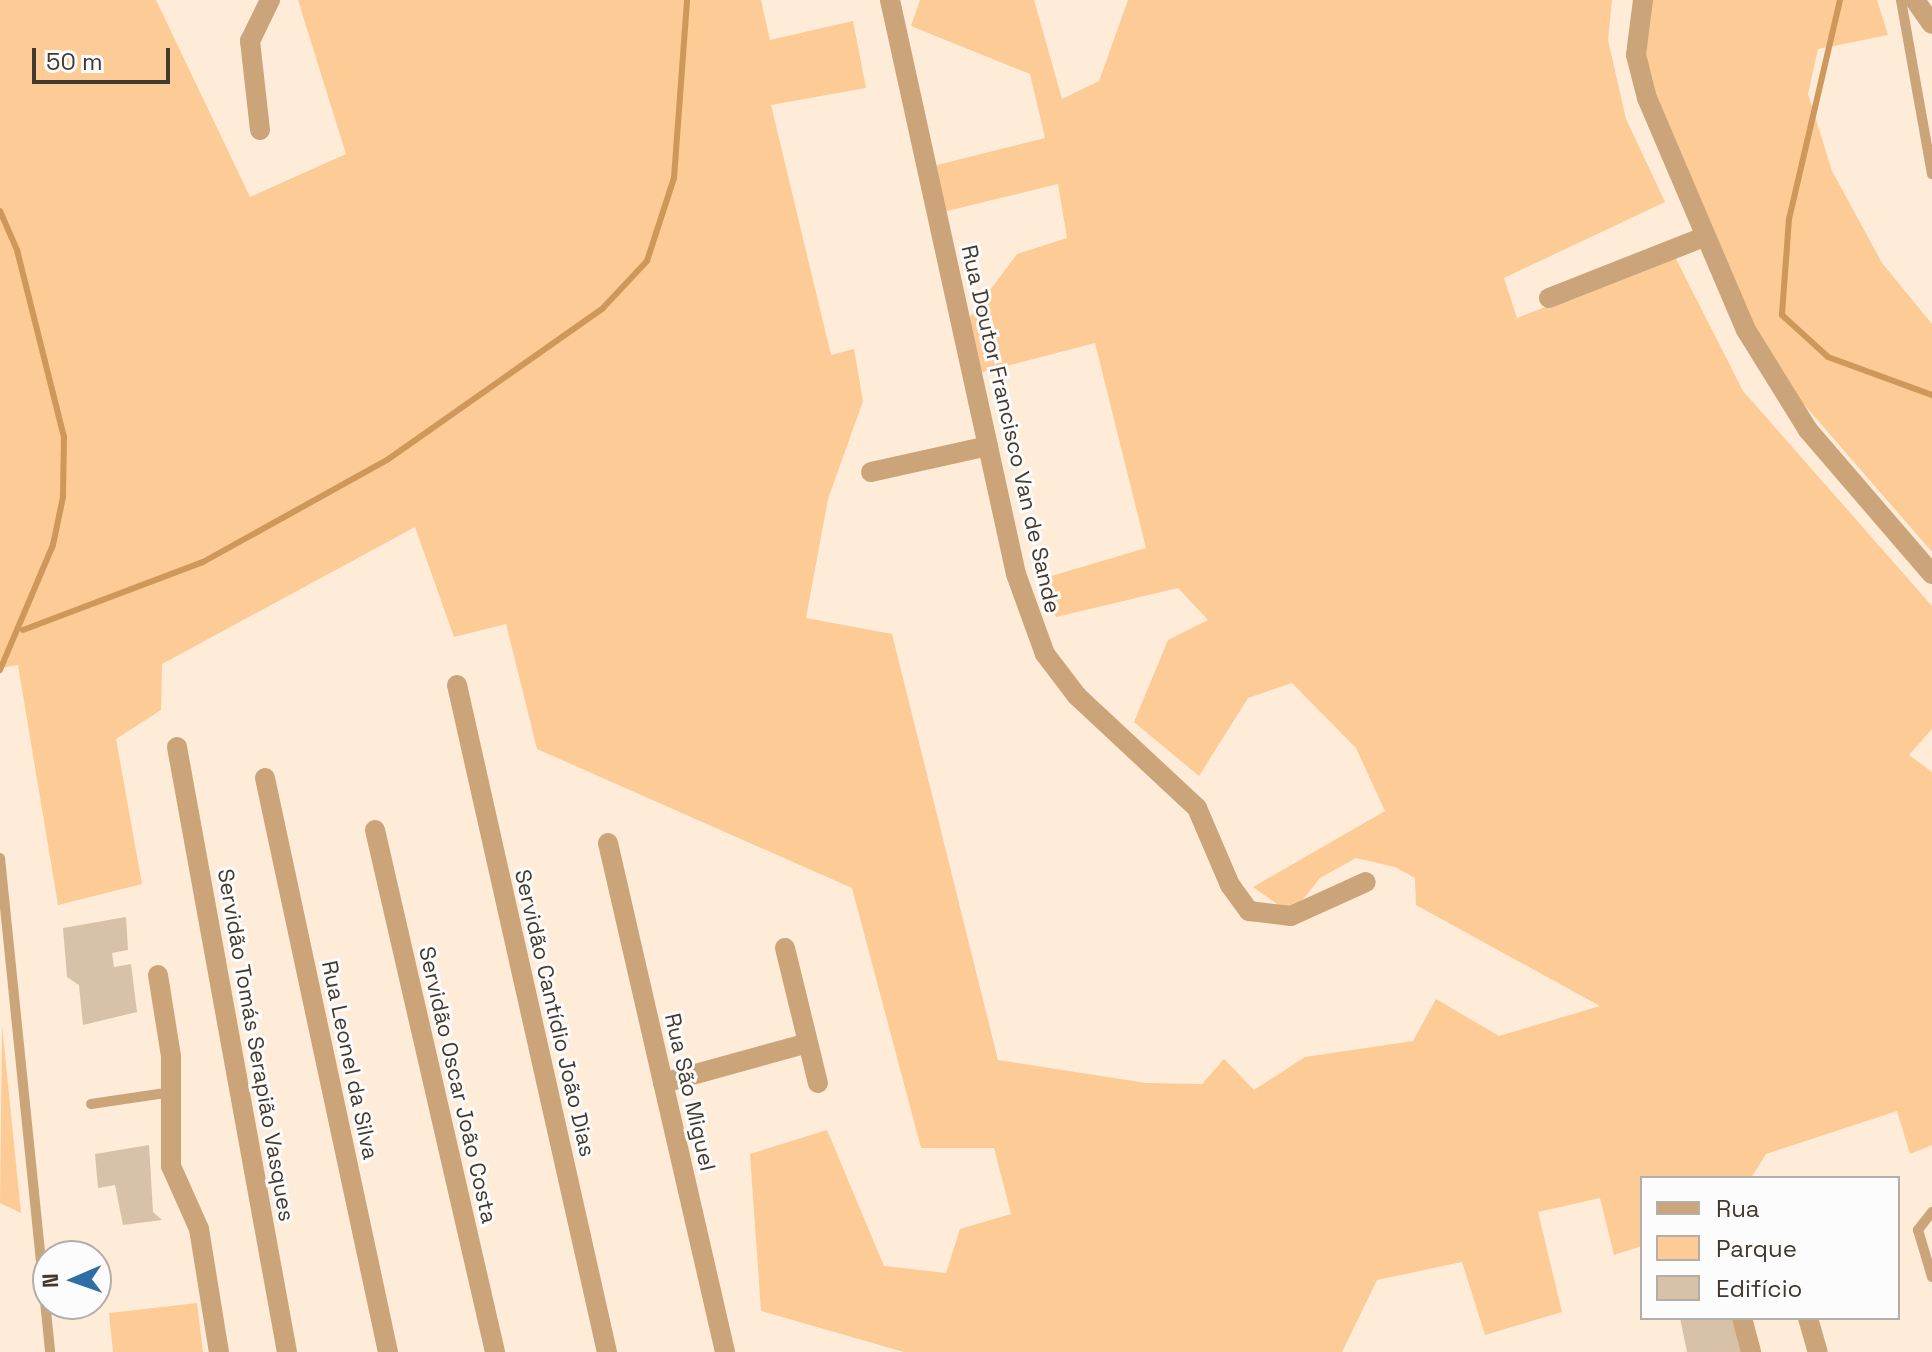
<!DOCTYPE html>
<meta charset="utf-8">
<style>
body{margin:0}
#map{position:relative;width:1932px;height:1352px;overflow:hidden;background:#feecd8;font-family:"Space Grotesk",sans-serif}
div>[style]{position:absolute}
.green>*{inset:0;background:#fdcb96}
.stream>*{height:6px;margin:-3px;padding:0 3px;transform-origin:3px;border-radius:3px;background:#ce975b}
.building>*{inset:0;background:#d7c1a9}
.service>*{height:10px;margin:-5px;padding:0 5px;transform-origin:5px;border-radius:5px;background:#cba47a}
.minor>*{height:20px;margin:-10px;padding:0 10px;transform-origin:10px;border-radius:10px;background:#cba47a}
span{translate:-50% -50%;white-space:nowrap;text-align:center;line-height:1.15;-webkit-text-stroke:6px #fcfcfc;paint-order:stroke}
.street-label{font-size:22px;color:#42392f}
.legend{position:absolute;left:1640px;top:1176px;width:260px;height:144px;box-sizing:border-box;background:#fcfcfc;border:2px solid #b2aeaa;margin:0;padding:10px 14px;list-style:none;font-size:24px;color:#42392f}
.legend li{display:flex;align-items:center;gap:16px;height:40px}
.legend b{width:40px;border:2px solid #b2aeaa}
.north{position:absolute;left:32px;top:1240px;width:80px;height:80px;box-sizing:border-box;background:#fcfcfc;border:2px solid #b2aeaa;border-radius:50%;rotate:268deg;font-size:22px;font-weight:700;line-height:32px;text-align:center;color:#42392f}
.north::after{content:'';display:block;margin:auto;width:28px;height:36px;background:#2f6ea5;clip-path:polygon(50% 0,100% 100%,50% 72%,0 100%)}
.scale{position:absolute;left:32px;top:48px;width:138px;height:36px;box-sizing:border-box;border:4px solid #42392f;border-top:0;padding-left:10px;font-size:24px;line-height:28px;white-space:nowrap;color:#42392f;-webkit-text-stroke:6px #fcfcfc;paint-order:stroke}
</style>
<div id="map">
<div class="green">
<i style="clip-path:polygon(0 0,156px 0,250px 197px,346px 154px,298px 0,761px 0,770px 40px,853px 21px,866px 88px,771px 105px,831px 355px,854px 349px,863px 401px,828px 499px,806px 618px,892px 634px,998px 1060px,1146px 1083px,1202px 1084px,1224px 1059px,1254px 1090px,1305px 1057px,1413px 1041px,1436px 999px,1499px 1036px,1600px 1006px,1416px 905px,1415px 878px,1395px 867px,1356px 858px,1320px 878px,1291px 914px,1253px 887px,1385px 811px,1356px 748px,1292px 683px,1248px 698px,1199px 776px,1134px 722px,1168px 640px,1208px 620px,1178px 588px,1056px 617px,1038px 580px,1146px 548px,1095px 343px,979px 373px,969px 318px,1017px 254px,1067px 238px,1058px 184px,943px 212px,933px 166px,1045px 138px,1030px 74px,911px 26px,920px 0,1034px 0,1062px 99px,1099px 81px,1128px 0,1612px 0,1608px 40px,1626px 119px,1665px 202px,1504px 278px,1517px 318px,1675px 257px,1743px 391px,1932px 606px,1932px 729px,1909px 755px,1932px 772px,1932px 1145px,1910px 1154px,1897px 1111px,1766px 1154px,1751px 1178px,1642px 1178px,1642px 1246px,1614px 1255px,1600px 1198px,1538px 1212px,1562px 1312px,1485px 1335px,1462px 1262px,1377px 1280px,1342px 1352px,904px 1352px,761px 1311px,750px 1154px,827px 1130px,884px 1266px,946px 1273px,960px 1229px,1011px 1214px,994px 1148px,921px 1148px,852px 888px,537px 749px,506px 624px,454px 637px,415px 527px,162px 664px,161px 710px,116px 739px,142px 884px,58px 905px,18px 665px,0 668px)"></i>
<i style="clip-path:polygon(1647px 0,1877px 0,1888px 35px,1818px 49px,1808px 94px,1832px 171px,1882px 263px,1932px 324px,1932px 552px,1774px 370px,1653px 94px,1642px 53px)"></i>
<i style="clip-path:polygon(2px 1025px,21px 1213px,0 1203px)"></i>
<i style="clip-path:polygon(197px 1303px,203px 1352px,113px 1352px,109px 1313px)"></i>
</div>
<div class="stream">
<i style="left:1840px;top:0;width:225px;rotate:103.1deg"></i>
<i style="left:1789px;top:219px;width:96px;rotate:94.2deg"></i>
<i style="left:1782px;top:315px;width:62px;rotate:42.4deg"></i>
<i style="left:1828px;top:357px;width:111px;rotate:20.1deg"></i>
<i style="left:0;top:211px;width:43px;rotate:66.4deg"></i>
<i style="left:17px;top:250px;width:193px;rotate:75.9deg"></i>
<i style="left:64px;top:437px;width:60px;rotate:91deg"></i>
<i style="left:63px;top:497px;width:49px;rotate:101.8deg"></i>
<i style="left:53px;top:545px;width:136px;rotate:113deg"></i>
<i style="left:23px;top:630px;width:192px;rotate:-20.7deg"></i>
<i style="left:203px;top:562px;width:210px;rotate:-29deg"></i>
<i style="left:387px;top:460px;width:264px;rotate:-35.1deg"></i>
<i style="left:603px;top:308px;width:64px;rotate:-46.9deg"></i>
<i style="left:647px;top:261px;width:87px;rotate:-72deg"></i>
<i style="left:674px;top:178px;width:178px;rotate:-85.8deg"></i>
</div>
<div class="building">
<i style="clip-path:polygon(126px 917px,128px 950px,112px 953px,114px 967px,131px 964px,137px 1012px,83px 1025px,79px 985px,67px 977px,63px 928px)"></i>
<i style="clip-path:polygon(149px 1145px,153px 1212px,162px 1220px,123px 1225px,115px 1185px,98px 1188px,95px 1154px)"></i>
<i style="clip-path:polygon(1680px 1318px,1735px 1318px,1742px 1352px,1687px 1352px)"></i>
</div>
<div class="service">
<i style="left:1901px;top:0;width:177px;rotate:79.9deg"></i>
<i style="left:0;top:858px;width:497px;rotate:84.2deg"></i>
<i style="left:91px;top:1104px;width:82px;rotate:-8.4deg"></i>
<i style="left:1932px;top:1212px;width:23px;rotate:128deg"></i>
<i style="left:1918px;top:1230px;width:49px;rotate:73.4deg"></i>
</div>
<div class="minor">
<i style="left:890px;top:0;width:588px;rotate:77.62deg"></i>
<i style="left:1016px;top:574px;width:85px;rotate:70.1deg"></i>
<i style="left:1045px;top:654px;width:53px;rotate:52.7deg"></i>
<i style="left:1077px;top:696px;width:164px;rotate:43deg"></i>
<i style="left:1197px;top:808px;width:84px;rotate:66.8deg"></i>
<i style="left:1230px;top:885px;width:32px;rotate:54deg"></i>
<i style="left:1249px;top:911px;width:42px;rotate:6.8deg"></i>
<i style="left:1291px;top:916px;width:82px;rotate:-24.4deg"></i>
<i style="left:1643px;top:0;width:55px;rotate:97.3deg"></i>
<i style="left:1636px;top:55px;width:44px;rotate:75.7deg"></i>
<i style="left:1647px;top:98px;width:252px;rotate:66.9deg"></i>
<i style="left:1746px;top:330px;width:118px;rotate:58.2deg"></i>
<i style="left:1808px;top:430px;width:190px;rotate:49.3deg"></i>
<i style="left:1915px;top:0;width:29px;rotate:55deg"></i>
<i style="left:260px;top:130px;width:90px;rotate:-96.4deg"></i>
<i style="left:250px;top:41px;width:46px;rotate:-64deg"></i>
<i style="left:1549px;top:298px;width:167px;rotate:-21.5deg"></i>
<i style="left:871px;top:472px;width:120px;rotate:-12.5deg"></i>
<i style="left:457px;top:685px;width:684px;rotate:77.33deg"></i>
<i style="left:177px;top:747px;width:615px;rotate:79.7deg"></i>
<i style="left:265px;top:778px;width:587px;rotate:77.91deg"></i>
<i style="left:375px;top:830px;width:536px;rotate:77.05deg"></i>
<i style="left:608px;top:843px;width:522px;rotate:77.05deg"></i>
<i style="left:785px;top:948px;width:139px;rotate:76.3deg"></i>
<i style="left:158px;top:975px;width:82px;rotate:80.9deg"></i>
<i style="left:171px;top:1056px;width:110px;rotate:90deg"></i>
<i style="left:171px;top:1166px;width:69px;rotate:66deg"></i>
<i style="left:199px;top:1229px;width:125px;rotate:80.8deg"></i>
<i style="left:663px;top:1083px;width:150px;rotate:-15.4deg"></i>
<i style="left:1742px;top:1318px;width:35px;rotate:75deg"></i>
<i style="left:1808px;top:1318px;width:35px;rotate:74deg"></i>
</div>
<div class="street-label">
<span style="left:1011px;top:429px;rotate:77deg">Rua Doutor Francisco Van de Sande</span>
<span style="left:555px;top:1013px;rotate:77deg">Servidão Cantídio João Dias</span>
<span style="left:256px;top:1045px;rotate:80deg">Servidão Tomás Serapião Vasques</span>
<span style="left:350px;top:1060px;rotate:78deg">Rua Leonel da Silva</span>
<span style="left:458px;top:1085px;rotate:77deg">Servidão Oscar João Costa</span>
<span style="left:690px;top:1092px;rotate:77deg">Rua São Miguel</span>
</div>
<ul class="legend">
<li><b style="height:10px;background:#cba47a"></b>Rua</li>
<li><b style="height:22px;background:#fdcb96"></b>Parque</li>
<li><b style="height:22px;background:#d7c1a9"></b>Edifício</li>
</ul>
<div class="north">N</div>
<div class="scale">50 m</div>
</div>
